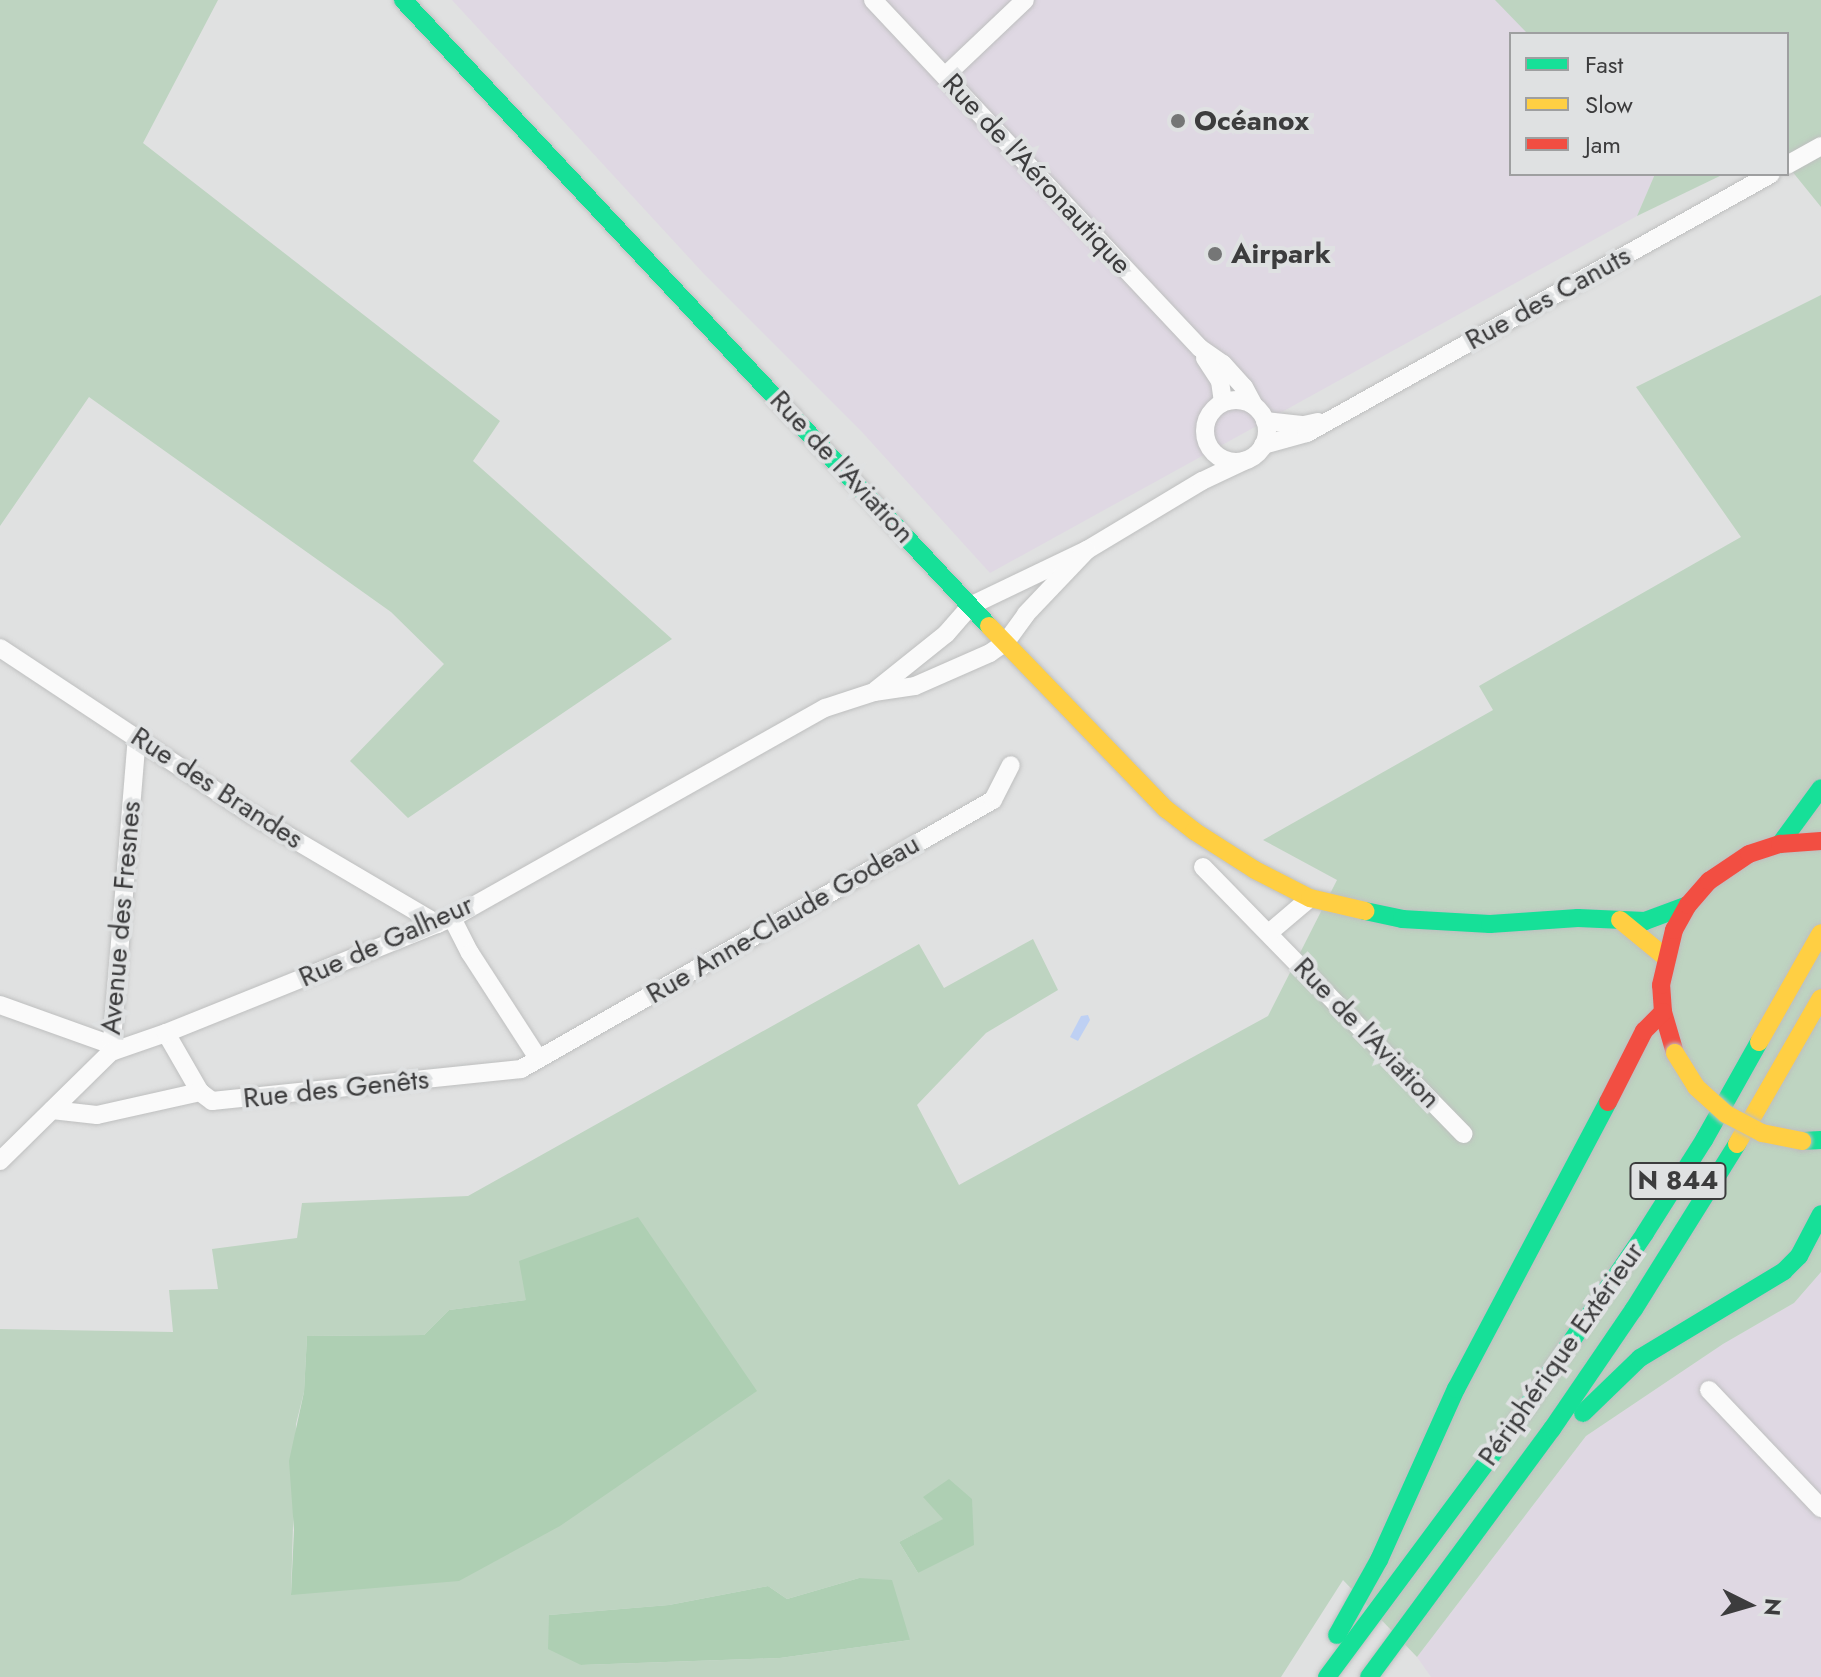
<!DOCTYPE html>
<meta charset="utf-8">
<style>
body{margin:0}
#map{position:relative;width:1821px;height:1677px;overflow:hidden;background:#e0e1e1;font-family:Jost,sans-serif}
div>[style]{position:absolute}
.industrial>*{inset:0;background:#dfd8e3}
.green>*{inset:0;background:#bed4c1}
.forest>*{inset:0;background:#aecfb3}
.water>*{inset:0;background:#bed0f3}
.roads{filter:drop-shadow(0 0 2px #bebfbf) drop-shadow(0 0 2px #bebfbf)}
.street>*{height:18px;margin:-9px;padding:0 9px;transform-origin:9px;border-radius:9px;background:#fafafa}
.street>.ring{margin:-9px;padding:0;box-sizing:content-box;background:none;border:18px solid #fafafa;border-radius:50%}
.fast>*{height:18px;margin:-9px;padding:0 9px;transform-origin:9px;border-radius:9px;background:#16e098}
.slow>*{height:18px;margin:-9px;padding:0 9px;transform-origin:9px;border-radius:9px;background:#ffcf43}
.jam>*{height:18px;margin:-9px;padding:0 9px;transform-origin:9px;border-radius:9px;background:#f24e42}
.bridges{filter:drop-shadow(0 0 2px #bebfbf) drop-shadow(0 0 2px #bebfbf)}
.slow-bridge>*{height:18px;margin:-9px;padding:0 9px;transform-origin:9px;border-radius:9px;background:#ffcf43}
.dots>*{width:22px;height:22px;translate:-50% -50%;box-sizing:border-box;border:4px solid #dfe1e2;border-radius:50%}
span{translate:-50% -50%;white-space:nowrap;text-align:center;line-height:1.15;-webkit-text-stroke:8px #dfe1e2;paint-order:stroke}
.shield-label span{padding:2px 6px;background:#dfe1e2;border:2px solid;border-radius:6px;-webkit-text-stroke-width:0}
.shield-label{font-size:26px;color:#3c3c3d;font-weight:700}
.poi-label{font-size:28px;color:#3c3c3d;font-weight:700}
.left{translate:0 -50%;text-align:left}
.street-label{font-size:28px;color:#3c3c3d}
.legend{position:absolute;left:1509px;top:32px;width:280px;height:144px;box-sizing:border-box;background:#dfe1e2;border:2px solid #9e9fa0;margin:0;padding:10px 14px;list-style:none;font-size:24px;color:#3c3c3d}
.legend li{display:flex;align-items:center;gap:16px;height:40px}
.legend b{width:40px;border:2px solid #9e9fa0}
.north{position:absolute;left:1709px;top:1565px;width:80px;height:80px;-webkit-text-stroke:6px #dfe1e2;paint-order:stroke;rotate:95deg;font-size:22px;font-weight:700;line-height:32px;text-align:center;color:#3c3c3d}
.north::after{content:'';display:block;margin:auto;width:28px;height:36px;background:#3c3c3d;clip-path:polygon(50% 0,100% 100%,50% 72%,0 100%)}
</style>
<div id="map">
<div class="industrial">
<i style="clip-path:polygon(452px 0,1730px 0,1715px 34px,1511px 34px,1511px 174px,1655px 174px,1637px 216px,990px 573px,862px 432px,704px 274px)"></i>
<i style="clip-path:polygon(1821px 1272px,1821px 1677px,1431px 1677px,1417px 1657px,1586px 1436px,1723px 1344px,1794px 1303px)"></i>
</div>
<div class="green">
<i style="clip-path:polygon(0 0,218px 0,143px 143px,500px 421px,473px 461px,672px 639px,408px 818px,350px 761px,444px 664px,391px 612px,89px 397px,0 526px)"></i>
<i style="clip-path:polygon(1495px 0,1821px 0,1821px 207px,1787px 165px,1787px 34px,1528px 34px)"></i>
<i style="clip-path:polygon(1655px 174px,1724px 174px,1637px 216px)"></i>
<i style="clip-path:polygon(evenodd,1821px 295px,1821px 1272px,1794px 1303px,1723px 1344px,1586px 1436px,1417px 1657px,1343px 1580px,1281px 1677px,0 1677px,0 1329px,173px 1332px,169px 1290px,218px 1289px,212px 1249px,297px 1238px,302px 1203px,468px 1196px,919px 944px,944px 988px,1033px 939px,1058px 990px,986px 1033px,917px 1105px,959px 1185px,1268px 1016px,1337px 880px,1263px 840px,1493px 710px,1479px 686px,1741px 537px,1636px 387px,1821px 295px,526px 1300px,291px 1594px,296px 1424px,304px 1392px,307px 1336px,424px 1335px,449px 1310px,526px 1300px,1821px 295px,944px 1519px,918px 1573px,899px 1542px,944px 1519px,1821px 295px,859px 1578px,910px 1640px,780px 1658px,581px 1665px,549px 1615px,669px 1605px,768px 1586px,787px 1599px,859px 1578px)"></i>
</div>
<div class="forest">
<i style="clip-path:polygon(638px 1217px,757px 1391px,560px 1526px,459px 1581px,291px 1595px,294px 1530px,289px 1461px,304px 1392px,307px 1336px,424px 1335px,449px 1310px,526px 1300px,519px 1261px)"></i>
<i style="clip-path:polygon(949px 1479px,972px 1499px,974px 1545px,918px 1573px,899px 1542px,943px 1519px,923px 1497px)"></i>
<i style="clip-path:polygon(859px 1578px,892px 1580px,910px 1640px,780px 1658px,581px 1665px,548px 1649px,549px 1615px,669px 1605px,768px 1586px,787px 1599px)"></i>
</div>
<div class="water">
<i style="clip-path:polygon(1088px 1015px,1090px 1020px,1078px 1041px,1070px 1037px,1081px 1016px)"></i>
</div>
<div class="roads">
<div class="street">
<i style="left:873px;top:0;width:478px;rotate:46.8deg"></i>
<i style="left:1200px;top:348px;width:28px;rotate:35deg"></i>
<i style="left:1223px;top:364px;width:31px;rotate:48deg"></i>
<i style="left:1244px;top:387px;width:21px;rotate:62deg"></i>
<i style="left:945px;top:76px;width:110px;rotate:-43.5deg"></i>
<i style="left:1787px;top:165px;width:39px;rotate:-29deg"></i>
<i style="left:1205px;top:358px;width:27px;rotate:57deg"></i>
<i style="left:1220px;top:381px;width:21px;rotate:82deg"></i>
<i class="ring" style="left:1205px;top:400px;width:44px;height:44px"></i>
<i style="left:1265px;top:421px;width:39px;rotate:6deg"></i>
<i style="left:1304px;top:425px;width:14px;rotate:-12deg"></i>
<i style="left:1263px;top:445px;width:46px;rotate:-15.3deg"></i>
<i style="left:1307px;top:433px;width:531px;rotate:-29.17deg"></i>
<i style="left:0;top:648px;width:301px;rotate:33.5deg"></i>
<i style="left:251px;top:814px;width:217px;rotate:30.5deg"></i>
<i style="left:876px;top:690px;width:90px;rotate:-38.7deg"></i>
<i style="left:946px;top:634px;width:37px;rotate:-49deg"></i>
<i style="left:970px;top:606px;width:130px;rotate:-25.6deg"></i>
<i style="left:1087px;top:550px;width:134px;rotate:-31deg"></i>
<i style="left:1202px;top:481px;width:47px;rotate:-25.5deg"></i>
<i style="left:1203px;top:867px;width:373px;rotate:45.7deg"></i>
<i style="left:452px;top:918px;width:39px;rotate:63deg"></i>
<i style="left:470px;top:953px;width:125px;rotate:57.1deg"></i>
<i style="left:1270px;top:932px;width:52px;rotate:-40.4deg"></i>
<i style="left:0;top:1005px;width:116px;rotate:19.7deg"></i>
<i style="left:166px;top:1033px;width:68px;rotate:60deg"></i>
<i style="left:200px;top:1092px;width:15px;rotate:37deg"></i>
<i style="left:212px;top:1101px;width:311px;rotate:-5.9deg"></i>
<i style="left:521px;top:1069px;width:543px;rotate:-29.68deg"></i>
<i style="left:993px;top:800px;width:39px;rotate:-63deg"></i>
<i style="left:111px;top:1052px;width:316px;rotate:-85.3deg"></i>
<i style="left:52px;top:1110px;width:45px;rotate:6.3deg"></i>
<i style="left:97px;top:1115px;width:106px;rotate:-12.6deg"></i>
<i style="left:0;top:1161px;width:156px;rotate:-44.5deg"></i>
<i style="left:111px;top:1052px;width:58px;rotate:-19.1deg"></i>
<i style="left:166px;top:1033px;width:308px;rotate:-21.9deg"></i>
<i style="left:452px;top:918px;width:428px;rotate:-29.4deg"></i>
<i style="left:825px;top:708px;width:52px;rotate:-18.1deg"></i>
<i style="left:874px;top:692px;width:41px;rotate:-8.3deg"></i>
<i style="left:915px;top:686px;width:82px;rotate:-23.7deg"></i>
<i style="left:990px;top:653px;width:19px;rotate:-35deg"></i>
<i style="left:1006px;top:642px;width:34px;rotate:-54deg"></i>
<i style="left:1026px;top:614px;width:88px;rotate:-46.4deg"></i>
<i style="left:1709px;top:1390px;width:163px;rotate:46.5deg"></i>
</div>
<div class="fast">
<i style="left:403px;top:0;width:857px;rotate:46.89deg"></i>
<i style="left:1780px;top:844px;width:69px;rotate:-53.8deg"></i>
<i style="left:1365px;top:911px;width:38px;rotate:12deg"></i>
<i style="left:1402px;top:919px;width:88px;rotate:3.3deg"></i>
<i style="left:1490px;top:924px;width:88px;rotate:-3.9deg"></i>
<i style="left:1578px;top:918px;width:67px;rotate:2.6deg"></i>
<i style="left:1645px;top:921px;width:46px;rotate:-20.4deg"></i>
<i style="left:1802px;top:1141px;width:19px;rotate:-3deg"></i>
<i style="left:1583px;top:1413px;width:79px;rotate:-44deg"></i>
<i style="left:1640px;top:1358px;width:168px;rotate:-31.1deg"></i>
<i style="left:1784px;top:1271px;width:21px;rotate:-45deg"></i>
<i style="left:1799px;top:1256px;width:47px;rotate:-62.4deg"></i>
<i style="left:1337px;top:1635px;width:86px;rotate:-60.8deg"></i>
<i style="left:1379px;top:1560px;width:188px;rotate:-65.8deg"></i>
<i style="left:1456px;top:1389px;width:325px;rotate:-62.1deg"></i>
<i style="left:1327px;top:1677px;width:322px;rotate:-53.4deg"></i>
<i style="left:1519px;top:1418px;width:224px;rotate:-55.7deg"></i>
<i style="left:1645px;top:1233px;width:110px;rotate:-57.6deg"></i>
<i style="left:1704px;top:1140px;width:112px;rotate:-60.7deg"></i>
<i style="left:1369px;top:1677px;width:308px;rotate:-53.6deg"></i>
<i style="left:1552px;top:1429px;width:145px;rotate:-55.7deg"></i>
<i style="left:1634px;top:1309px;width:195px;rotate:-58deg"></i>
</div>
<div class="slow">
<i style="left:989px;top:626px;width:255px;rotate:46deg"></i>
<i style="left:1166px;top:809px;width:36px;rotate:38deg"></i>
<i style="left:1194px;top:831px;width:72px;rotate:32.6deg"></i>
<i style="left:1255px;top:870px;width:62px;rotate:27deg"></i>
<i style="left:1310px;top:898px;width:57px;rotate:13.3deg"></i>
<i style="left:1620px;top:920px;width:58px;rotate:39.4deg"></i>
<i style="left:1759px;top:1042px;width:125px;rotate:-60.4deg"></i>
<i style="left:1737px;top:1144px;width:168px;rotate:-60.1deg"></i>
</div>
<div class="jam">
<i style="left:1675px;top:1053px;width:43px;rotate:-106.3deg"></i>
<i style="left:1663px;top:1012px;width:27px;rotate:-94deg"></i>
<i style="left:1661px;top:985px;width:57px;rotate:-76.7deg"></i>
<i style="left:1674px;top:930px;width:29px;rotate:-61deg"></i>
<i style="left:1688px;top:905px;width:32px;rotate:-49deg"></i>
<i style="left:1709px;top:881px;width:48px;rotate:-34deg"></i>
<i style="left:1749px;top:854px;width:33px;rotate:-18deg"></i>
<i style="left:1780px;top:844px;width:41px;rotate:-4.2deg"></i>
<i style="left:1608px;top:1102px;width:80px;rotate:-63.1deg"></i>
<i style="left:1644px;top:1031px;width:27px;rotate:-45deg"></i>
</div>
</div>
<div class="bridges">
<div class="slow-bridge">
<i style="left:1675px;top:1053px;width:40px;rotate:58deg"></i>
<i style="left:1696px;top:1087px;width:40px;rotate:42deg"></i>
<i style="left:1726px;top:1114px;width:41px;rotate:27.8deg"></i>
<i style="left:1762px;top:1133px;width:41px;rotate:11.3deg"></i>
</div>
</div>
<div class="dots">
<i style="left:1178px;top:121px;background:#757676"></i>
<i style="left:1215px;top:254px;background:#757676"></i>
</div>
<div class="shield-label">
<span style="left:1678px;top:1181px">N 844</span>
</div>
<div class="poi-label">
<span class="left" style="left:1194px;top:121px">Océanox</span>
<span class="left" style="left:1231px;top:254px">Airpark</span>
</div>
<div class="street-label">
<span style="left:1037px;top:174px;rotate:47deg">Rue de l'Aéronautique</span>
<span style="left:1548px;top:298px;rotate:-29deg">Rue des Canuts</span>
<span style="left:842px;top:467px;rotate:47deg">Rue de l'Aviation</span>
<span style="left:217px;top:788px;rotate:33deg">Rue des Brandes</span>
<span style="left:121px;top:918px;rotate:-85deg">Avenue des Fresnes</span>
<span style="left:783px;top:919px;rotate:-30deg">Rue Anne-Claude Godeau</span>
<span style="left:386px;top:941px;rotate:-24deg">Rue de Galheur</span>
<span style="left:1367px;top:1033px;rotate:46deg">Rue de l'Aviation</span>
<span style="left:336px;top:1089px;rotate:-6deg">Rue des Genêts</span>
<span style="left:1561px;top:1354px;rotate:-55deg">Périphérique Extérieur</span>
</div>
<ul class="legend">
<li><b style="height:10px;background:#16e098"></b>Fast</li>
<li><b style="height:10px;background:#ffcf43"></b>Slow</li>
<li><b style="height:10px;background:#f24e42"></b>Jam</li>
</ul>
<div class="north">N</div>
</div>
